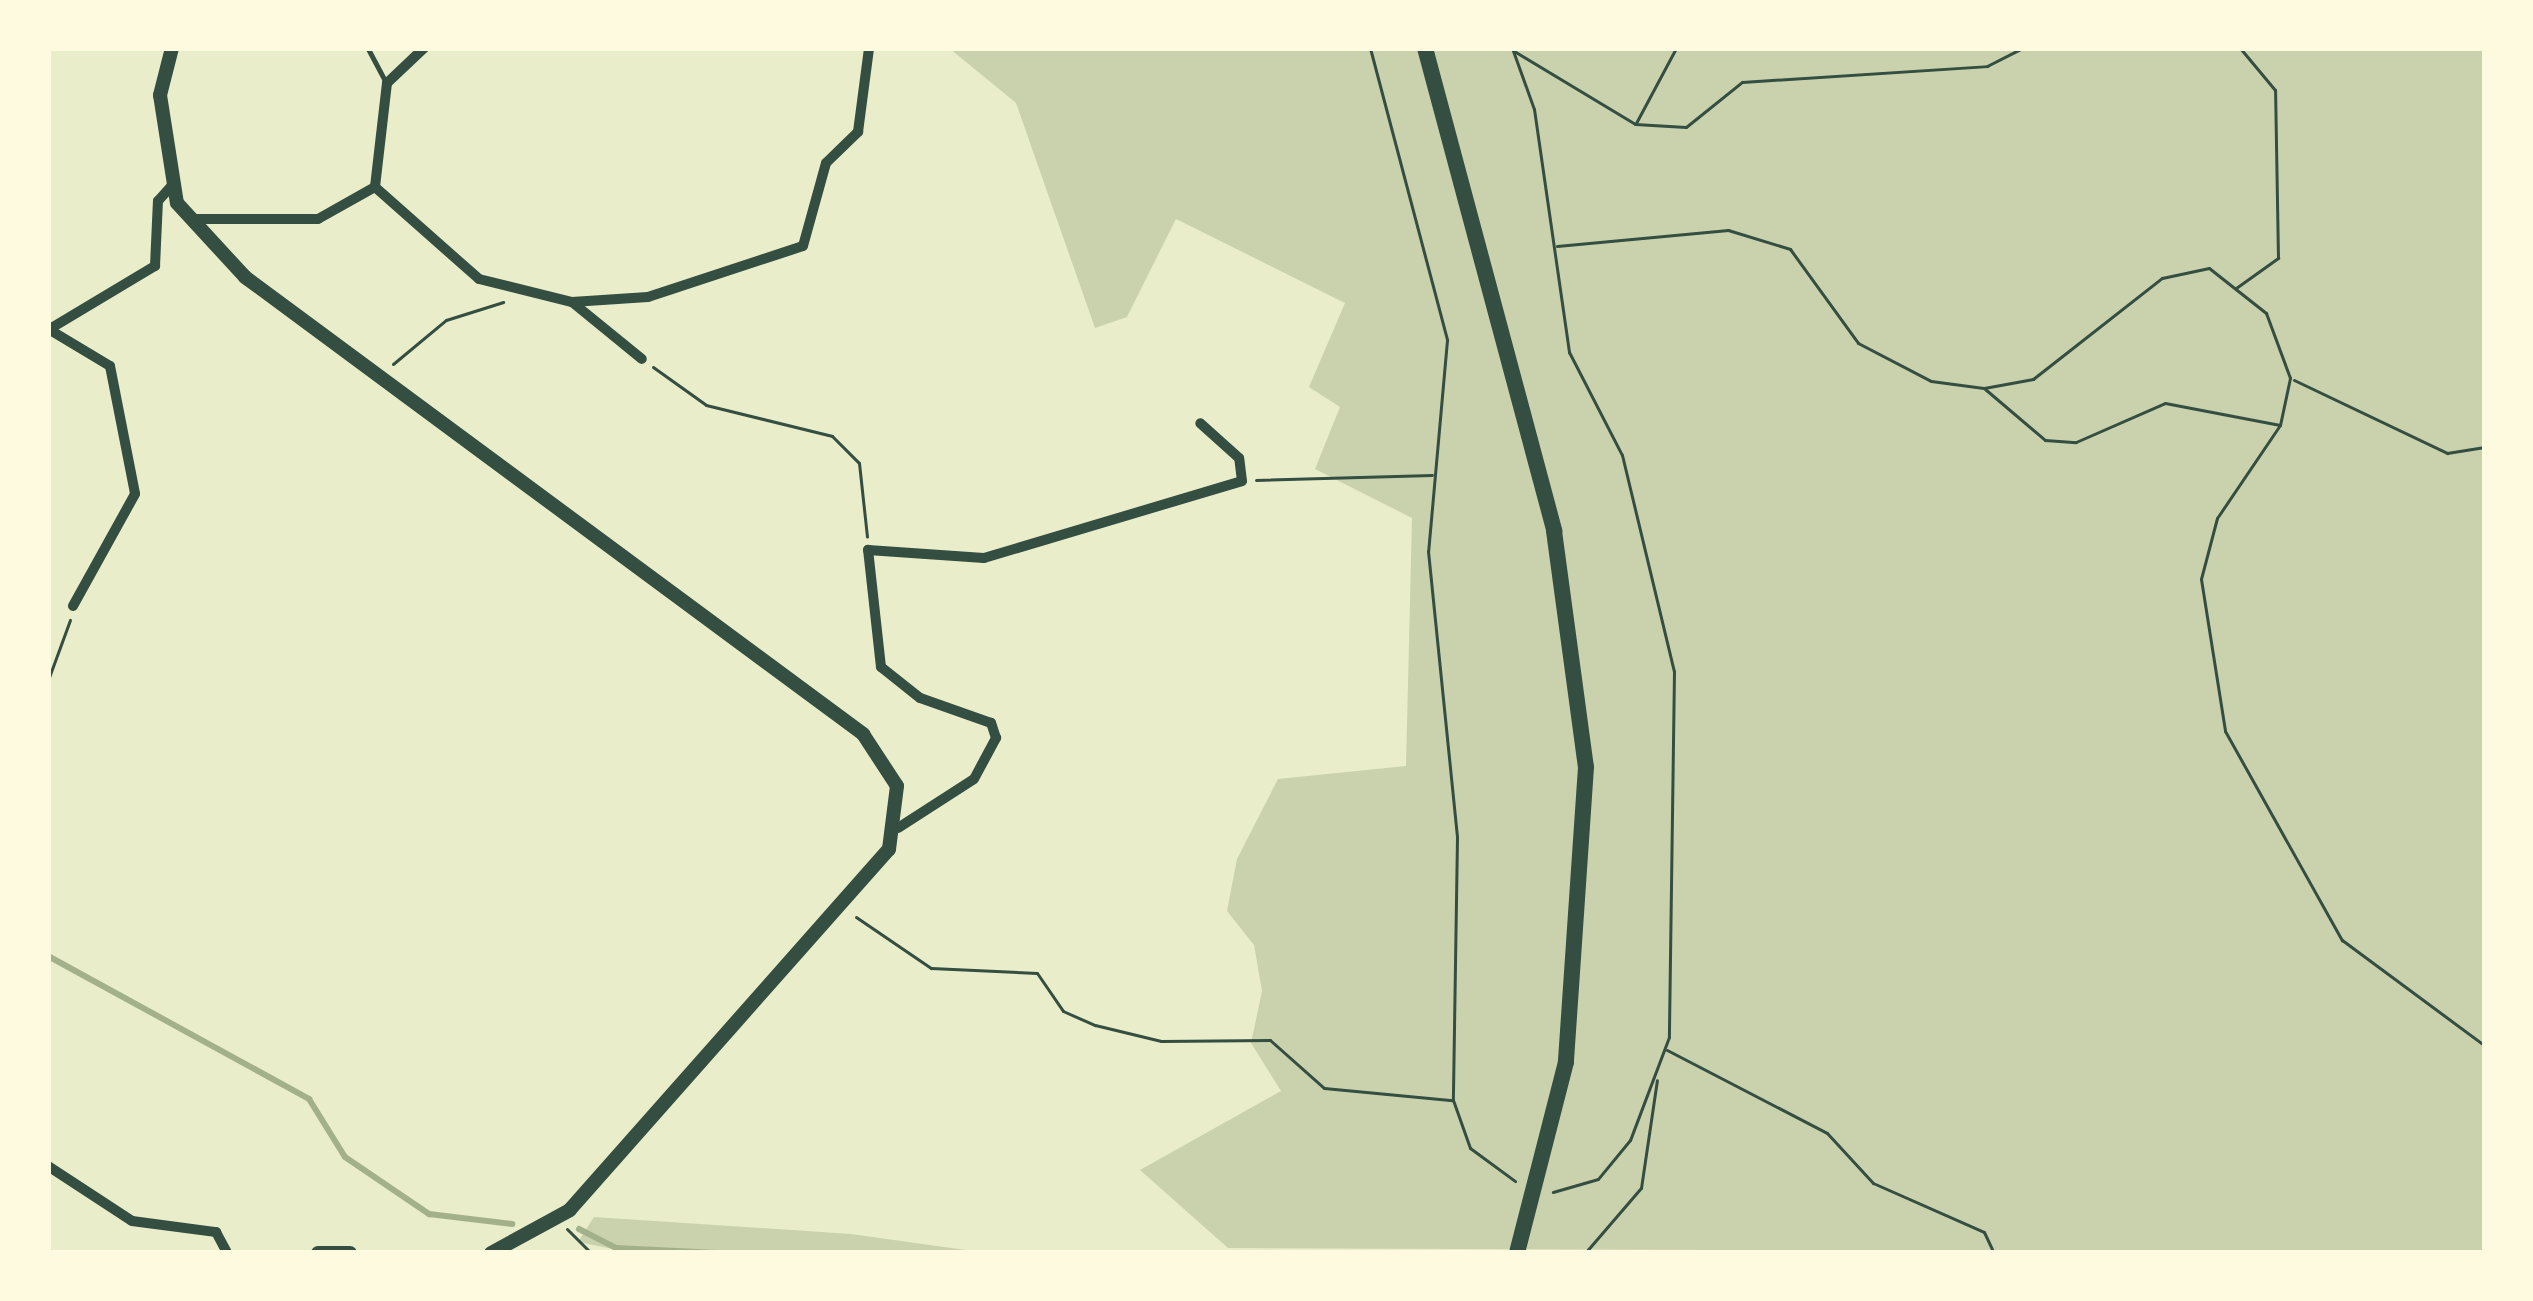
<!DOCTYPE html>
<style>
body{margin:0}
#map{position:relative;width:2533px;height:1301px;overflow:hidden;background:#e9edc9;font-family:Rubik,sans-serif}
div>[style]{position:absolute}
.green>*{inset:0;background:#cad2ad}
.stream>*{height:6px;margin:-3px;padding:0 3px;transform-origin:3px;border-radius:3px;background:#a3b18a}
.path>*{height:3px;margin:-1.5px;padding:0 1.5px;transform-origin:1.5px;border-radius:1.5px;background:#344e41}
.service>*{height:4.5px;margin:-2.25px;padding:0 2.25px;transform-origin:2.25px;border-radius:2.25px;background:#344e41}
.minor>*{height:10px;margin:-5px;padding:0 5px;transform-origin:5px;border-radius:5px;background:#344e41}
.tertiary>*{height:14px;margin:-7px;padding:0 7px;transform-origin:7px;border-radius:7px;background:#344e41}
.trunk>*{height:16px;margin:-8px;padding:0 8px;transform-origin:8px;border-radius:8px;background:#344e41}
span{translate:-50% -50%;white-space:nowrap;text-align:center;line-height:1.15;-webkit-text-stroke:12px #fefae0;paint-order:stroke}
.frame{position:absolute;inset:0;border:51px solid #fefae0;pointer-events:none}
</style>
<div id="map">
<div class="green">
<i style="clip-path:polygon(949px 48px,2485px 48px,2485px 1253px,1228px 1248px,1140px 1170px,1281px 1091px,1251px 1043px,1262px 991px,1254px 945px,1227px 911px,1237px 859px,1278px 779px,1406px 766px,1412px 518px,1315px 469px,1340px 407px,1309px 387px,1345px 303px,1176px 219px,1127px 317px,1095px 328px,1016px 103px)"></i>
<i style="clip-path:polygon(594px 1217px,851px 1234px,987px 1253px,633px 1253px,578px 1242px)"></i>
</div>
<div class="stream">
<i style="left:48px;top:956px;width:298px;rotate:28.7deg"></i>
<i style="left:309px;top:1099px;width:68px;rotate:58.2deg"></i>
<i style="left:345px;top:1157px;width:102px;rotate:34.2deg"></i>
<i style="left:429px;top:1214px;width:84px;rotate:6.9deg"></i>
<i style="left:579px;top:1229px;width:42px;rotate:27.2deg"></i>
<i style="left:616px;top:1248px;width:101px;rotate:2.8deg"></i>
</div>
<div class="path">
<i style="left:1370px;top:48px;width:302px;rotate:75.2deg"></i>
<i style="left:1447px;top:340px;width:212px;rotate:95.1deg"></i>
<i style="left:1428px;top:551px;width:287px;rotate:84.2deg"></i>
<i style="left:1457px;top:837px;width:263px;rotate:90.9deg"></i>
<i style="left:1453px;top:1100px;width:51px;rotate:70.5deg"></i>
<i style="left:1470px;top:1148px;width:56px;rotate:36.3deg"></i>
<i style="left:1512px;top:48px;width:65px;rotate:70.2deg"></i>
<i style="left:1534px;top:109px;width:246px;rotate:81.8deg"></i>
<i style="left:1569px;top:352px;width:116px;rotate:62.8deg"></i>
<i style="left:1622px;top:455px;width:222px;rotate:76.5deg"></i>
<i style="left:1674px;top:671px;width:366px;rotate:90.8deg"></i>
<i style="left:1669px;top:1037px;width:110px;rotate:110.7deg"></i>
<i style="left:1630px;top:1140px;width:50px;rotate:129.4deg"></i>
<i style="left:1598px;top:1179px;width:47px;rotate:163.9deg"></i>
<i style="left:1514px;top:51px;width:141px;rotate:31.1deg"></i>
<i style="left:1635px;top:124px;width:51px;rotate:3.4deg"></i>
<i style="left:1686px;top:127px;width:72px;rotate:-38.8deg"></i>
<i style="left:1742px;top:82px;width:246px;rotate:-3.7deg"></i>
<i style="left:1987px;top:66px;width:39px;rotate:-27deg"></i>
<i style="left:1636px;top:123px;width:85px;rotate:-61.9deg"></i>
<i style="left:1557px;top:246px;width:172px;rotate:-5.3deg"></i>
<i style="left:1728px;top:230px;width:65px;rotate:17deg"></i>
<i style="left:1790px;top:249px;width:116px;rotate:54.1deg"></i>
<i style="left:1858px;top:343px;width:82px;rotate:27.5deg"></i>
<i style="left:1931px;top:381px;width:53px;rotate:7.5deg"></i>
<i style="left:1984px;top:388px;width:50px;rotate:-10.4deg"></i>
<i style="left:2033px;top:379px;width:164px;rotate:-38.1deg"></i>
<i style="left:2162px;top:278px;width:48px;rotate:-12deg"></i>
<i style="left:2209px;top:268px;width:73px;rotate:38.3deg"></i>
<i style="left:2266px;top:313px;width:69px;rotate:69.7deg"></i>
<i style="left:2290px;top:378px;width:48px;rotate:102deg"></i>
<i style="left:2280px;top:425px;width:112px;rotate:124.1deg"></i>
<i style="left:2217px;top:518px;width:63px;rotate:104.7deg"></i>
<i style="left:2201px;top:579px;width:154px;rotate:81deg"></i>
<i style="left:2225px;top:731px;width:240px;rotate:60.8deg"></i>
<i style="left:2342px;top:940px;width:178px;rotate:36.5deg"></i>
<i style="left:2236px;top:288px;width:52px;rotate:-35.5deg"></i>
<i style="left:2278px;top:258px;width:168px;rotate:-91deg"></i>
<i style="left:2275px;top:90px;width:55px;rotate:-129.8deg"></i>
<i style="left:393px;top:364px;width:69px;rotate:-39.7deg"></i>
<i style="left:446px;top:320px;width:60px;rotate:-17.5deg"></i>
<i style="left:653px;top:367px;width:65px;rotate:35.6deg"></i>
<i style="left:706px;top:405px;width:130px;rotate:13.8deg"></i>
<i style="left:832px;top:436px;width:38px;rotate:45deg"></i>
<i style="left:859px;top:463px;width:74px;rotate:83.8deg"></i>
<i style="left:2294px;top:380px;width:170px;rotate:25.5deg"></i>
<i style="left:2447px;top:453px;width:38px;rotate:-9deg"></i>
<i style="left:1985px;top:389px;width:79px;rotate:40.4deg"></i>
<i style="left:2045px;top:440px;width:31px;rotate:4deg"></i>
<i style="left:2076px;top:442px;width:97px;rotate:-23.7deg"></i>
<i style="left:2165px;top:403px;width:117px;rotate:10.8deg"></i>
<i style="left:1256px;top:480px;width:176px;rotate:-1.6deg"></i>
<i style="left:48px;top:680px;width:64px;rotate:-69.9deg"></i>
<i style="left:856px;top:917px;width:91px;rotate:34.2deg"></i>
<i style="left:931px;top:968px;width:106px;rotate:2.7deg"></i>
<i style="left:1037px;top:973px;width:46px;rotate:55.6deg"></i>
<i style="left:1063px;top:1011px;width:35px;rotate:24deg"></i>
<i style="left:1095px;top:1025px;width:68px;rotate:13.6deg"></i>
<i style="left:1161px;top:1041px;width:109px;rotate:-0.5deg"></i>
<i style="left:1270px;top:1040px;width:72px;rotate:41.6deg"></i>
<i style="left:1324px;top:1088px;width:129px;rotate:5.4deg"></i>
<i style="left:1667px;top:1050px;width:180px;rotate:27.4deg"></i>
<i style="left:1827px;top:1133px;width:68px;rotate:47.4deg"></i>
<i style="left:1873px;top:1183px;width:121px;rotate:23.8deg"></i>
<i style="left:1984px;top:1232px;width:23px;rotate:65deg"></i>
<i style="left:567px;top:1229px;width:34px;rotate:45deg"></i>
<i style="left:1585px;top:1253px;width:86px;rotate:-49.3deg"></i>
<i style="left:1641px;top:1188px;width:109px;rotate:-81.6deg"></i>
</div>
<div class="service">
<i style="left:368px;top:48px;width:40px;rotate:62deg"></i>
</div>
<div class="minor">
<i style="left:424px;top:48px;width:51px;rotate:136.6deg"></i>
<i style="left:387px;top:83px;width:105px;rotate:96.6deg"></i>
<i style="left:375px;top:187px;width:139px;rotate:41.5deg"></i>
<i style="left:479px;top:279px;width:96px;rotate:13.9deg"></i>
<i style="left:572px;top:302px;width:76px;rotate:-3.8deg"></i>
<i style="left:648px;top:297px;width:163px;rotate:-18.2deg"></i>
<i style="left:803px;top:246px;width:86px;rotate:-74.5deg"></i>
<i style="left:826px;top:163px;width:45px;rotate:-44.1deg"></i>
<i style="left:858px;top:132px;width:85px;rotate:-82.5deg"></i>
<i style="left:192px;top:219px;width:126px"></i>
<i style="left:318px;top:219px;width:65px;rotate:-29.3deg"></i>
<i style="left:572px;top:302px;width:90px;rotate:39.2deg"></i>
<i style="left:48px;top:330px;width:125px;rotate:-30.9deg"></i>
<i style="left:155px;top:266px;width:65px;rotate:-87.4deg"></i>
<i style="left:158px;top:201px;width:24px;rotate:-48deg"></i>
<i style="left:50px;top:330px;width:70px;rotate:31deg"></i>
<i style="left:110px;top:366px;width:130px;rotate:78.9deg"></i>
<i style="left:135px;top:494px;width:128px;rotate:119deg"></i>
<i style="left:898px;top:828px;width:90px;rotate:-32.8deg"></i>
<i style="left:974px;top:779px;width:47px;rotate:-61.8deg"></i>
<i style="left:996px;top:738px;width:16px;rotate:-108deg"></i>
<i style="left:991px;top:723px;width:75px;rotate:-160.6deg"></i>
<i style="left:920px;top:698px;width:50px;rotate:-141.5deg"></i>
<i style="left:881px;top:667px;width:118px;rotate:-96.3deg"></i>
<i style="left:868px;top:550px;width:116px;rotate:3.9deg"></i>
<i style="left:984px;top:558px;width:269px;rotate:-16.6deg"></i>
<i style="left:1242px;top:481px;width:23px;rotate:-97deg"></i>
<i style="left:1239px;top:458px;width:52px;rotate:-138.1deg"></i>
<i style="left:48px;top:1166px;width:100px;rotate:33.2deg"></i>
<i style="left:132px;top:1221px;width:85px;rotate:7.5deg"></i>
<i style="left:216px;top:1232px;width:24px;rotate:62deg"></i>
</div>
<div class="tertiary">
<i style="left:172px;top:48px;width:49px;rotate:104.3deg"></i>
<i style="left:160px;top:95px;width:109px;rotate:81.1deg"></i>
<i style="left:177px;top:203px;width:100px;rotate:47.4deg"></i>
<i style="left:245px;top:277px;width:769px;rotate:36.48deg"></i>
<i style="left:863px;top:734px;width:62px;rotate:56.8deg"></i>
<i style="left:897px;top:786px;width:64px;rotate:97.2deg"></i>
<i style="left:889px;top:849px;width:482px;rotate:131.5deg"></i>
<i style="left:570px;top:1210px;width:90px;rotate:151.4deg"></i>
<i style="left:318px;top:1253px;width:32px"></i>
</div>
<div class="trunk">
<i style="left:1425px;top:48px;width:500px;rotate:75deg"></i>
<i style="left:1554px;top:531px;width:238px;rotate:82.3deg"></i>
<i style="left:1586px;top:767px;width:296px;rotate:93.9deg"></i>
<i style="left:1566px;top:1062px;width:197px;rotate:104.4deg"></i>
</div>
<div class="frame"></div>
</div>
